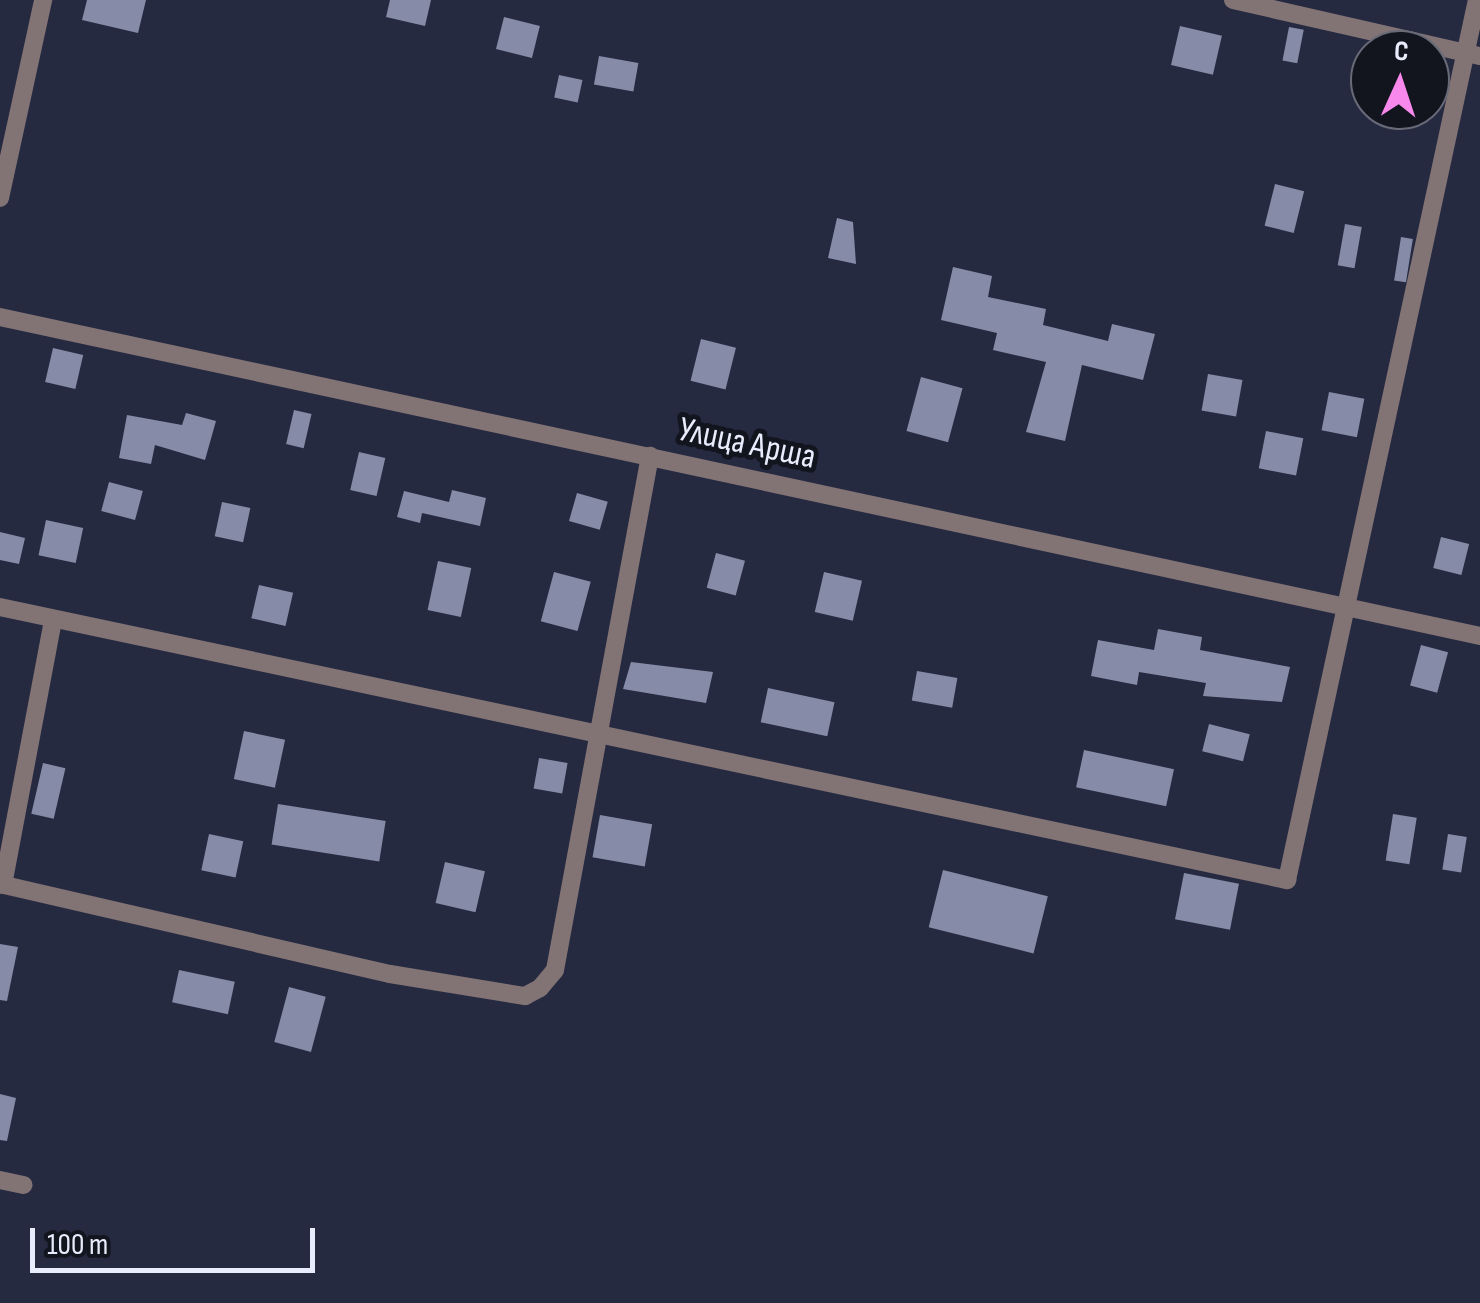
<!DOCTYPE html>
<meta charset="utf-8">
<style>
body{margin:0}
#map{position:relative;width:1480px;height:1303px;overflow:hidden;background:#262a41;font-family:"Sofia Sans Condensed",sans-serif}
div>[style]{position:absolute}
.building>*{inset:0;background:#868ca8;transform-origin:0 0}
.minor>*{height:18px;margin:-9px;padding:0 9px;transform-origin:9px;border-radius:9px;background:#827375}
span{translate:-50% -50%;white-space:nowrap;text-align:center;line-height:1.15;-webkit-text-stroke:10px #12141e;paint-order:stroke}
.street-label{font-size:35px;color:#e9ecfc}
.north{position:absolute;left:1350px;top:30px;width:100px;height:100px;box-sizing:border-box;background:#12141e;border:2px solid #686a77;border-radius:50%;rotate:3deg;font-size:28px;font-weight:700;line-height:40px;text-align:center;color:#e9ecfc}
.north::after{content:'';display:block;margin:auto;width:35px;height:45px;background:#f888eb;clip-path:polygon(50% 0,100% 100%,50% 72%,0 100%)}
.scale{position:absolute;left:30px;top:1228px;width:285px;height:45px;box-sizing:border-box;border:5px solid #e9ecfc;border-top:0;padding-left:12px;font-size:30px;line-height:35px;white-space:nowrap;color:#e9ecfc;-webkit-text-stroke:8px #12141e;paint-order:stroke}
</style>
<div id="map">
<div class="building">
<i style="clip-path:polygon(87px 0,146px 0,138px 33px,82px 20px)"></i>
<i style="clip-path:polygon(390px 0,431px 0,425px 26px,386px 17px)"></i>
<i style="left:504px;top:17px;width:37px;height:33px;rotate:14deg"></i>
<i style="left:1180px;top:26px;width:43px;height:40px;rotate:13deg"></i>
<i style="left:1289px;top:27px;width:15px;height:34px;rotate:11deg"></i>
<i style="left:599px;top:56px;width:40px;height:29px;rotate:10deg"></i>
<i style="left:559px;top:75px;width:24px;height:23px;rotate:12deg"></i>
<i style="left:1275px;top:184px;width:30px;height:43px;rotate:14deg"></i>
<i style="clip-path:polygon(837px 218px,853px 222px,856px 264px,828px 258px)"></i>
<i style="left:1345px;top:224px;width:17px;height:42px;rotate:10deg"></i>
<i style="left:1401px;top:237px;width:12px;height:44px;rotate:9deg"></i>
<i style="clip-path:polygon(953px 267px,992px 276px,988px 297px,1046px 309px,1043px 325px,1108px 341px,1112px 324px,1155px 334px,1143px 380px,1082px 365px,1065px 441px,1026px 432px,1046px 362px,993px 350px,997px 333px,941px 320px)"></i>
<i style="left:701px;top:339px;width:36px;height:43px;rotate:14deg"></i>
<i style="left:53px;top:348px;width:31px;height:35px;rotate:13deg"></i>
<i style="left:1208px;top:374px;width:35px;height:37px;rotate:10deg"></i>
<i style="left:921px;top:377px;width:43px;height:56px;rotate:15deg"></i>
<i style="left:1329px;top:392px;width:36px;height:39px;rotate:11deg"></i>
<i style="left:294px;top:410px;width:18px;height:35px;rotate:13deg"></i>
<i style="clip-path:polygon(186px 413px,216px 421px,205px 460px,155px 445px,151px 464px,119px 458px,127px 415px,182px 425px)"></i>
<i style="left:1266px;top:431px;width:38px;height:38px;rotate:11deg"></i>
<i style="left:359px;top:452px;width:27px;height:39px;rotate:13deg"></i>
<i style="left:109px;top:482px;width:35px;height:30px;rotate:15deg"></i>
<i style="clip-path:polygon(452px 490px,486px 498px,480px 526px,422px 513px,420px 523px,397px 517px,404px 491px,449px 502px)"></i>
<i style="left:577px;top:493px;width:32px;height:29px;rotate:16deg"></i>
<i style="left:222px;top:502px;width:29px;height:35px;rotate:12deg"></i>
<i style="left:46px;top:520px;width:38px;height:36px;rotate:12deg"></i>
<i style="clip-path:polygon(0 532px,25px 538px,19px 564px,0 560px)"></i>
<i style="left:1441px;top:537px;width:29px;height:32px;rotate:14deg"></i>
<i style="left:716px;top:553px;width:30px;height:36px;rotate:15deg"></i>
<i style="left:438px;top:561px;width:34px;height:50px;rotate:12deg"></i>
<i style="left:554px;top:572px;width:38px;height:51px;rotate:15deg"></i>
<i style="left:824px;top:572px;width:39px;height:41px;rotate:13deg"></i>
<i style="left:259px;top:585px;width:35px;height:34px;rotate:13deg"></i>
<i style="clip-path:polygon(1158px 629px,1202px 637px,1200px 650px,1290px 667px,1282px 702px,1203px 696px,1206px 683px,1139px 672px,1137px 685px,1091px 676px,1098px 640px,1154px 650px)"></i>
<i style="left:1421px;top:645px;width:28px;height:42px;rotate:15deg"></i>
<i style="clip-path:polygon(631px 662px,713px 672px,706px 703px,623px 689px)"></i>
<i style="left:917px;top:671px;width:41px;height:30px;rotate:10deg"></i>
<i style="left:768px;top:688px;width:68px;height:35px;rotate:12deg"></i>
<i style="left:1209px;top:724px;width:42px;height:28px;rotate:14deg"></i>
<i style="left:244px;top:731px;width:42px;height:49px;rotate:12deg"></i>
<i style="left:1084px;top:750px;width:92px;height:38px;rotate:12deg"></i>
<i style="left:539px;top:758px;width:29px;height:31px;rotate:10deg"></i>
<i style="left:43px;top:763px;width:23px;height:52px;rotate:13deg"></i>
<i style="left:278px;top:804px;width:109px;height:41px;rotate:9deg"></i>
<i style="left:1393px;top:814px;width:24px;height:47px;rotate:9deg"></i>
<i style="left:600px;top:815px;width:53px;height:43px;rotate:10deg"></i>
<i style="left:209px;top:834px;width:35px;height:37px;rotate:12deg"></i>
<i style="left:1448px;top:834px;width:19px;height:36px;rotate:9deg"></i>
<i style="left:445px;top:862px;width:41px;height:42px;rotate:13deg"></i>
<i style="left:943px;top:870px;width:108px;height:59px;rotate:14deg"></i>
<i style="left:1184px;top:873px;width:56px;height:47px;rotate:11deg"></i>
<i style="clip-path:polygon(0 944px,18px 947px,7px 1001px,0 1000px)"></i>
<i style="left:179px;top:970px;width:57px;height:33px;rotate:12deg"></i>
<i style="left:289px;top:987px;width:38px;height:57px;rotate:15deg"></i>
<i style="clip-path:polygon(0 1094px,16px 1098px,7px 1141px,0 1140px)"></i>
</div>
<div class="minor">
<i style="left:1233px;top:0;width:253px;rotate:12.8deg"></i>
<i style="left:0;top:198px;width:203px;rotate:-77.7deg"></i>
<i style="left:0;top:317px;width:1514px;rotate:12.16deg"></i>
<i style="left:0;top:607px;width:1316px;rotate:11.98deg"></i>
<i style="left:1287px;top:880px;width:900px;rotate:-77.82deg"></i>
<i style="left:0;top:884px;width:400px;rotate:13deg"></i>
<i style="left:390px;top:974px;width:137px;rotate:9.3deg"></i>
<i style="left:525px;top:996px;width:17px;rotate:-28deg"></i>
<i style="left:540px;top:988px;width:23px;rotate:-50deg"></i>
<i style="left:555px;top:970px;width:523px;rotate:-79.53deg"></i>
<i style="left:3px;top:885px;width:270px;rotate:-79.3deg"></i>
<i style="left:0;top:1180px;width:24px;rotate:12deg"></i>
</div>
<div class="street-label">
<span style="left:747px;top:444px;rotate:12deg">Улица Арша</span>
</div>
<div class="north">С</div>
<div class="scale">100 m</div>
</div>
